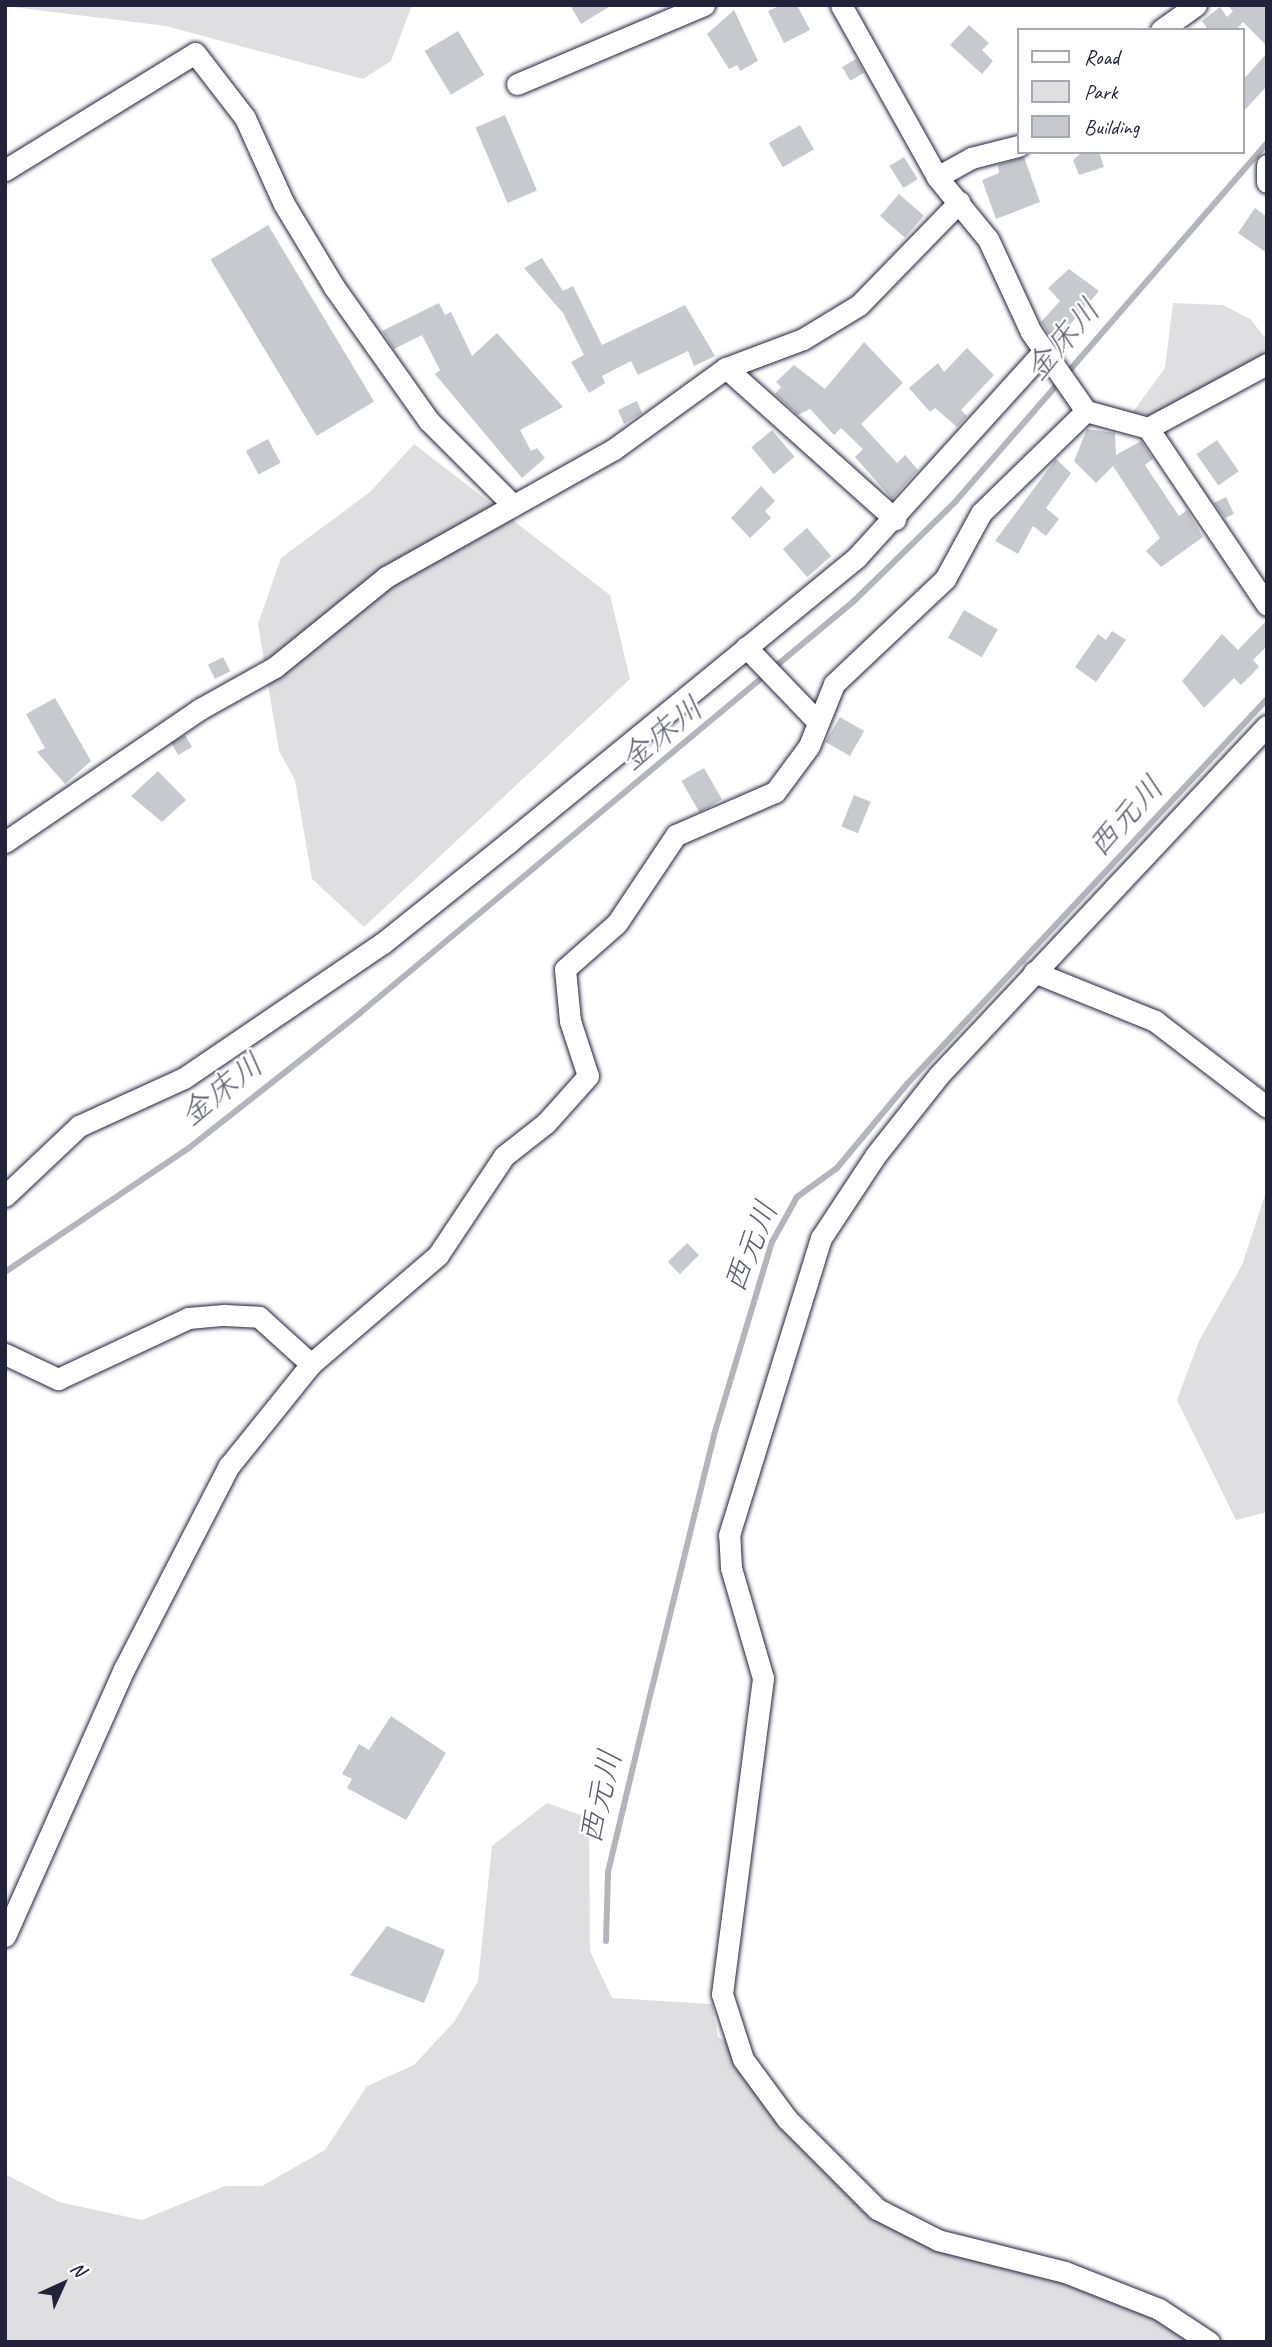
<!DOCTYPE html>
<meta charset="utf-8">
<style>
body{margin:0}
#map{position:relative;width:1272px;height:2347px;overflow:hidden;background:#fff;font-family:Caveat,"Klee One",sans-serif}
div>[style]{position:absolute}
.green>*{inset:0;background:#dfdfe2}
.stream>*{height:6px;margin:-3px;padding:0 3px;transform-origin:3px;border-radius:3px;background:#b4b4bc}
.building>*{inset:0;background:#c8c8cf;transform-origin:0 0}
.roads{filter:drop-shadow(0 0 2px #22223b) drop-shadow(0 0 2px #22223b)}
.minor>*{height:21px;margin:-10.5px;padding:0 10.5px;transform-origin:10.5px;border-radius:10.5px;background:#fff}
span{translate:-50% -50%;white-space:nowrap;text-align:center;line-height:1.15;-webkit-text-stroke:5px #fff;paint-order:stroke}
.water-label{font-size:32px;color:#5c5c6f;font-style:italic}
.frame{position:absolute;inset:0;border:7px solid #22223b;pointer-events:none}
.legend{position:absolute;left:1017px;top:28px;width:228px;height:126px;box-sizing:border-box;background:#fff;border:2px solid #a7a7b1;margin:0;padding:9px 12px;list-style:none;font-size:21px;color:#22223b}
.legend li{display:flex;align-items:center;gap:14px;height:35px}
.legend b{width:35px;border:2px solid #a7a7b1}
.north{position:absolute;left:28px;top:2249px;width:70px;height:70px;-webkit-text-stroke:5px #fff;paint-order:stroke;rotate:45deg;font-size:19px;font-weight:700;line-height:28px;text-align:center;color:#22223b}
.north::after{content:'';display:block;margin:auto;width:24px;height:32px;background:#22223b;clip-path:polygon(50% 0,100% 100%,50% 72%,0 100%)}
</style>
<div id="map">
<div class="green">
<i style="clip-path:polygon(412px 5px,391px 61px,363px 79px,166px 26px,5px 6px)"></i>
<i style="clip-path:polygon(1173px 303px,1223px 305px,1250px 319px,1267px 340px,1267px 352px,1154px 416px,1133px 412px,1165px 368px)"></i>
<i style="clip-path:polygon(414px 444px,610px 595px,630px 679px,364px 927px,312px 879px,295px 780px,279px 751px,258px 624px,281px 558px,370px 492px)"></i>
<i style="clip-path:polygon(1267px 1189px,1267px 1512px,1236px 1520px,1177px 1400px,1199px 1341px,1242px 1265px)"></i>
<i style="clip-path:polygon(547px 1803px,589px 1818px,590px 1951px,612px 1998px,712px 2004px,718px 2037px,733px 2046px,863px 2209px,1089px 2286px,1181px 2329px,1194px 2342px,5px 2342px,5px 2174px,59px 2202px,142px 2220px,225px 2186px,262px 2186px,325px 2150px,367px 2086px,414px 2065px,454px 2022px,478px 1981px,492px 1846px)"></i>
</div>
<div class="stream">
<i style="left:5px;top:1272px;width:223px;rotate:-34deg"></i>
<i style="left:190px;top:1147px;width:216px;rotate:-38.2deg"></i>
<i style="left:360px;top:1013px;width:643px;rotate:-39.83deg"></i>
<i style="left:854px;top:601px;width:141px;rotate:-44.4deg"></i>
<i style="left:955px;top:502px;width:476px;rotate:-49deg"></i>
<i style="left:606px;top:1941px;width:69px;rotate:-88.3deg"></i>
<i style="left:608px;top:1872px;width:189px;rotate:-76.6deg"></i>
<i style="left:652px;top:1688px;width:260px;rotate:-76.2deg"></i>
<i style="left:714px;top:1435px;width:202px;rotate:-73.3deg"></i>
<i style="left:772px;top:1242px;width:51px;rotate:-60.9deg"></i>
<i style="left:797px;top:1197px;width:49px;rotate:-35.9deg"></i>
<i style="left:837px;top:1168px;width:109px;rotate:-50.2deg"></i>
<i style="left:907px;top:1084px;width:527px;rotate:-46.92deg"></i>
</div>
<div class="building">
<i style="clip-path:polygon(570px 5px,612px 5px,581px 24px)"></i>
<i style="clip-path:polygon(781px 5px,797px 5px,810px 30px,784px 43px,768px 11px)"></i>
<i style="clip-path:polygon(1227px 5px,1266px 5px,1267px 46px,1243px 22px,1236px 30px,1208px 30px,1202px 21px,1220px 7px,1227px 17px,1233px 11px)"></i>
<i style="clip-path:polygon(734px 10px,758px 61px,740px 71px,737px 65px,729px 69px,707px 34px)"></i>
<i style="clip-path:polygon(969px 25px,989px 43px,982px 50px,993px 61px,982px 74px,950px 45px)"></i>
<i style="left:458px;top:31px;width:51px;height:39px;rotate:59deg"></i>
<i style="clip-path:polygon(1267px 53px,1267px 86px,1242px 113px,1242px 81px)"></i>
<i style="left:856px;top:59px;width:16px;height:16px;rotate:60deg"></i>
<i style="left:505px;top:115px;width:82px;height:32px;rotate:67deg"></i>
<i style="left:800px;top:125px;width:28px;height:36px;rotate:60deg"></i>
<i style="clip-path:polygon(1082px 152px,1099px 152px,1104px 167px,1079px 175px,1073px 160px)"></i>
<i style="left:904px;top:157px;width:26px;height:17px;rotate:58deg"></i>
<i style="clip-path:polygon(1024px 157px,1040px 202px,996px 219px,982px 180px,999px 173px,998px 165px)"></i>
<i style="left:899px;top:194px;width:33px;height:29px;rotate:41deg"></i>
<i style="clip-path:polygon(1255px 208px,1267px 217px,1267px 253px,1238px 233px)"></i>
<i style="left:268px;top:225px;width:206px;height:67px;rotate:59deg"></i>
<i style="clip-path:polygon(542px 258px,563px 291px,573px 286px,602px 345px,685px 305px,715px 356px,694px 366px,688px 351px,638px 375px,631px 361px,602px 376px,605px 383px,589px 393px,571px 362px,584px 355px,563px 313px,524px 268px)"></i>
<i style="clip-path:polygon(1069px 269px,1099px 291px,1054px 343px,1041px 322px,1060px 301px,1048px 288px)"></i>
<i style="clip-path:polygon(439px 303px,445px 315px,451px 312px,472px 356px,497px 333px,563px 407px,520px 430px,531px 451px,537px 448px,545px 458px,522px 478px,435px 374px,440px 370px,422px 335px,394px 349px,382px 331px)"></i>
<i style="clip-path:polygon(864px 342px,903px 383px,861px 424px,897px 463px,905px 455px,918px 470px,892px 499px,855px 457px,863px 449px,841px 428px,834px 435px,810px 409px,798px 415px,775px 394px,781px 387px,776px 382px,794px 365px,825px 389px)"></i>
<i style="clip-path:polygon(967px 348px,994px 375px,961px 410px,967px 416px,957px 427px,935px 408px,930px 412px,909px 388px,938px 363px,944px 372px)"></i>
<i style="clip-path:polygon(637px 401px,642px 413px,624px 424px,618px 410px)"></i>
<i style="clip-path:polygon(1087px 429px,1115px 433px,1116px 455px,1141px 441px,1153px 459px,1145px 465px,1179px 516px,1187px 510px,1203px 537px,1161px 567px,1146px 551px,1160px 538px,1113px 466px,1096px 483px,1074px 461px)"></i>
<i style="left:772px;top:430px;width:35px;height:27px;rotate:50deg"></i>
<i style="left:268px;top:439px;width:27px;height:25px;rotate:62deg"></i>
<i style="left:1217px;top:440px;width:38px;height:25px;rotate:55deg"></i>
<i style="clip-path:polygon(1056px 459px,1071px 473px,1046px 508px,1059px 519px,1046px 536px,1033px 526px,1018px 554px,995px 541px)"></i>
<i style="clip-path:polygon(761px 486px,775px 501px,765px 511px,771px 518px,750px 538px,731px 518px)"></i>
<i style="clip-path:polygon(1226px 497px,1234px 514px,1225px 518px,1214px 503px)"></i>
<i style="left:807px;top:528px;width:37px;height:32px;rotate:49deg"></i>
<i style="left:964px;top:610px;width:39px;height:32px;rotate:30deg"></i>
<i style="clip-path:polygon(1267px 620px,1267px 646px,1253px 660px,1259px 667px,1241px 685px,1234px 678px,1204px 708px,1182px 681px,1222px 634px,1238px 650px)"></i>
<i style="clip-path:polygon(1112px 631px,1126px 640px,1096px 682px,1075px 667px,1098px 634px,1106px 640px)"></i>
<i style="left:223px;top:657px;width:16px;height:17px;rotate:63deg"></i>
<i style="clip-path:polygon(55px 698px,91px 761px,65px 784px,37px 752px,45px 748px,26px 714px)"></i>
<i style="left:840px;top:717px;width:28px;height:29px;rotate:30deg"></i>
<i style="left:185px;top:735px;width:14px;height:16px;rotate:60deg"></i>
<i style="left:704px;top:768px;width:36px;height:26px;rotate:60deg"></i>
<i style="clip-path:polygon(158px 771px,186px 800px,162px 822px,131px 796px)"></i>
<i style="left:854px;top:795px;width:18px;height:34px;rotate:22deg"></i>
<i style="left:687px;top:1243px;width:17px;height:27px;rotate:45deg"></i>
<i style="clip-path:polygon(391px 1716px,446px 1753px,406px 1820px,347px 1788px,352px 1779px,342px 1774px,359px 1744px,369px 1750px)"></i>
<i style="clip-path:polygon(387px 1926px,445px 1950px,424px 2003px,350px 1975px)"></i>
</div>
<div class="roads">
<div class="minor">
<i style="left:841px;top:5px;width:197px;rotate:60.8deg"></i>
<i style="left:937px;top:177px;width:80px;rotate:50.6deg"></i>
<i style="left:988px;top:239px;width:102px;rotate:65.2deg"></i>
<i style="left:1031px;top:332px;width:96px;rotate:55.2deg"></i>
<i style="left:1086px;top:411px;width:64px;rotate:15.3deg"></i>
<i style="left:1148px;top:428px;width:135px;rotate:-28.3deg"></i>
<i style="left:1161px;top:30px;width:43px;rotate:-35.5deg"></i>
<i style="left:517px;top:84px;width:203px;rotate:-22.9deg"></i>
<i style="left:1267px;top:165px;width:17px;rotate:90deg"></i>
<i style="left:5px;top:170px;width:223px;rotate:-31.6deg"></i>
<i style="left:195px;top:53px;width:82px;rotate:52.4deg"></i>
<i style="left:245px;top:118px;width:94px;rotate:65.6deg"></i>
<i style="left:284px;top:204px;width:97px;rotate:58.9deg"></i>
<i style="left:334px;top:287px;width:164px;rotate:54.7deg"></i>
<i style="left:429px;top:421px;width:119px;rotate:45deg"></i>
<i style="left:937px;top:177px;width:39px;rotate:-29deg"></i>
<i style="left:971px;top:158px;width:49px;rotate:-14.3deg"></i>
<i style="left:726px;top:368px;width:227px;rotate:41.8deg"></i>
<i style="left:1148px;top:428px;width:213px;rotate:56.1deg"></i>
<i style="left:746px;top:647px;width:101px;rotate:46.2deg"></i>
<i style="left:5px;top:842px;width:236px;rotate:-34.3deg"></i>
<i style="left:200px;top:709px;width:86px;rotate:-29.2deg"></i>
<i style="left:275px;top:667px;width:143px;rotate:-39deg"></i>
<i style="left:386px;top:577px;width:261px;rotate:-29.3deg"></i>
<i style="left:614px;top:449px;width:138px;rotate:-35.9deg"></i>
<i style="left:726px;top:368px;width:82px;rotate:-20.6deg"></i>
<i style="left:803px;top:339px;width:66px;rotate:-31.3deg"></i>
<i style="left:859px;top:305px;width:144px;rotate:-45.8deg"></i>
<i style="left:1034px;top:972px;width:131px;rotate:22deg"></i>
<i style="left:1155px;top:1021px;width:141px;rotate:37.5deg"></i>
<i style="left:5px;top:1196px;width:102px;rotate:-43.4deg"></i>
<i style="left:79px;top:1126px;width:115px;rotate:-24.6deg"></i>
<i style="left:184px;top:1078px;width:240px;rotate:-34.2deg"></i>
<i style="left:383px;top:943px;width:161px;rotate:-38.7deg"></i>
<i style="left:509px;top:842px;width:450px;rotate:-39.3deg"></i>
<i style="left:857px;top:557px;width:278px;rotate:-47.8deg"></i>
<i style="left:5px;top:1354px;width:59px;rotate:25.3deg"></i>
<i style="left:58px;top:1379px;width:144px;rotate:-25.1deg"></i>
<i style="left:188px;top:1318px;width:36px;rotate:-5deg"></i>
<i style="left:224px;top:1315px;width:35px;rotate:3deg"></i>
<i style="left:259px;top:1317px;width:70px;rotate:42.1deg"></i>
<i style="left:5px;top:1936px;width:292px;rotate:-66deg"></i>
<i style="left:124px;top:1669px;width:229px;rotate:-62.7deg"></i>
<i style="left:229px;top:1466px;width:131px;rotate:-51.2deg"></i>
<i style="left:311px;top:1364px;width:167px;rotate:-40.6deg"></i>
<i style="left:438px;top:1255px;width:119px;rotate:-56.3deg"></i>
<i style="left:504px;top:1156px;width:53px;rotate:-38.2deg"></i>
<i style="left:546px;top:1123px;width:63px;rotate:-48.2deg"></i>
<i style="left:588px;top:1076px;width:58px;rotate:-108.1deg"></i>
<i style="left:570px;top:1021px;width:52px;rotate:-95.5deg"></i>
<i style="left:565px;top:969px;width:69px;rotate:-41.5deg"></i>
<i style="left:617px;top:923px;width:106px;rotate:-56.2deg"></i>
<i style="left:676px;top:835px;width:108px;rotate:-23.5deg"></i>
<i style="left:775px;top:792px;width:57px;rotate:-53.5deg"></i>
<i style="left:809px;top:746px;width:67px;rotate:-68deg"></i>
<i style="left:834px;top:684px;width:153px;rotate:-43.4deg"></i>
<i style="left:945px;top:579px;width:75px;rotate:-61.4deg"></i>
<i style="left:981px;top:513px;width:146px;rotate:-44.2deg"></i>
<i style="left:1209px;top:2342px;width:60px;rotate:-146.6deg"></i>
<i style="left:1159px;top:2309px;width:101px;rotate:-158.5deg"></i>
<i style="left:1065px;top:2272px;width:131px;rotate:-165.9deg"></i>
<i style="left:938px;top:2240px;width:68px;rotate:-153.1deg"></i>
<i style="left:877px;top:2209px;width:127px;rotate:-135deg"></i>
<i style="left:787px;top:2119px;width:74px;rotate:-126.3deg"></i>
<i style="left:743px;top:2059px;width:68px;rotate:-107.9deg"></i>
<i style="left:722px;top:1994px;width:319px;rotate:-82.6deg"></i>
<i style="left:763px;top:1678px;width:115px;rotate:-106.2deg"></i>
<i style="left:731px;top:1568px;width:33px;rotate:-93deg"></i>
<i style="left:729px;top:1535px;width:311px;rotate:-72.8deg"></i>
<i style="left:821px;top:1238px;width:98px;rotate:-56.6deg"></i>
<i style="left:875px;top:1156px;width:103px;rotate:-51.7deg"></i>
<i style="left:939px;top:1075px;width:479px;rotate:-46.8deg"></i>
</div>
</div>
<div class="water-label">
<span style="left:1063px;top:340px;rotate:-49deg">金床川</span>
<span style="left:662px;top:734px;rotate:-39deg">金床川</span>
<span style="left:1126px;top:817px;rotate:-48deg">西元川</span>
<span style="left:222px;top:1090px;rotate:-38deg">金床川</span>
<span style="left:751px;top:1247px;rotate:-68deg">西元川</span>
<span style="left:601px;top:1797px;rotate:-77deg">西元川</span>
</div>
<div class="frame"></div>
<ul class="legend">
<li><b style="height:9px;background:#fff"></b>Road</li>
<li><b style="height:19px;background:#dfdfe2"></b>Park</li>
<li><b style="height:19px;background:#c8c8cf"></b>Building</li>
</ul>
<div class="north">N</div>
</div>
